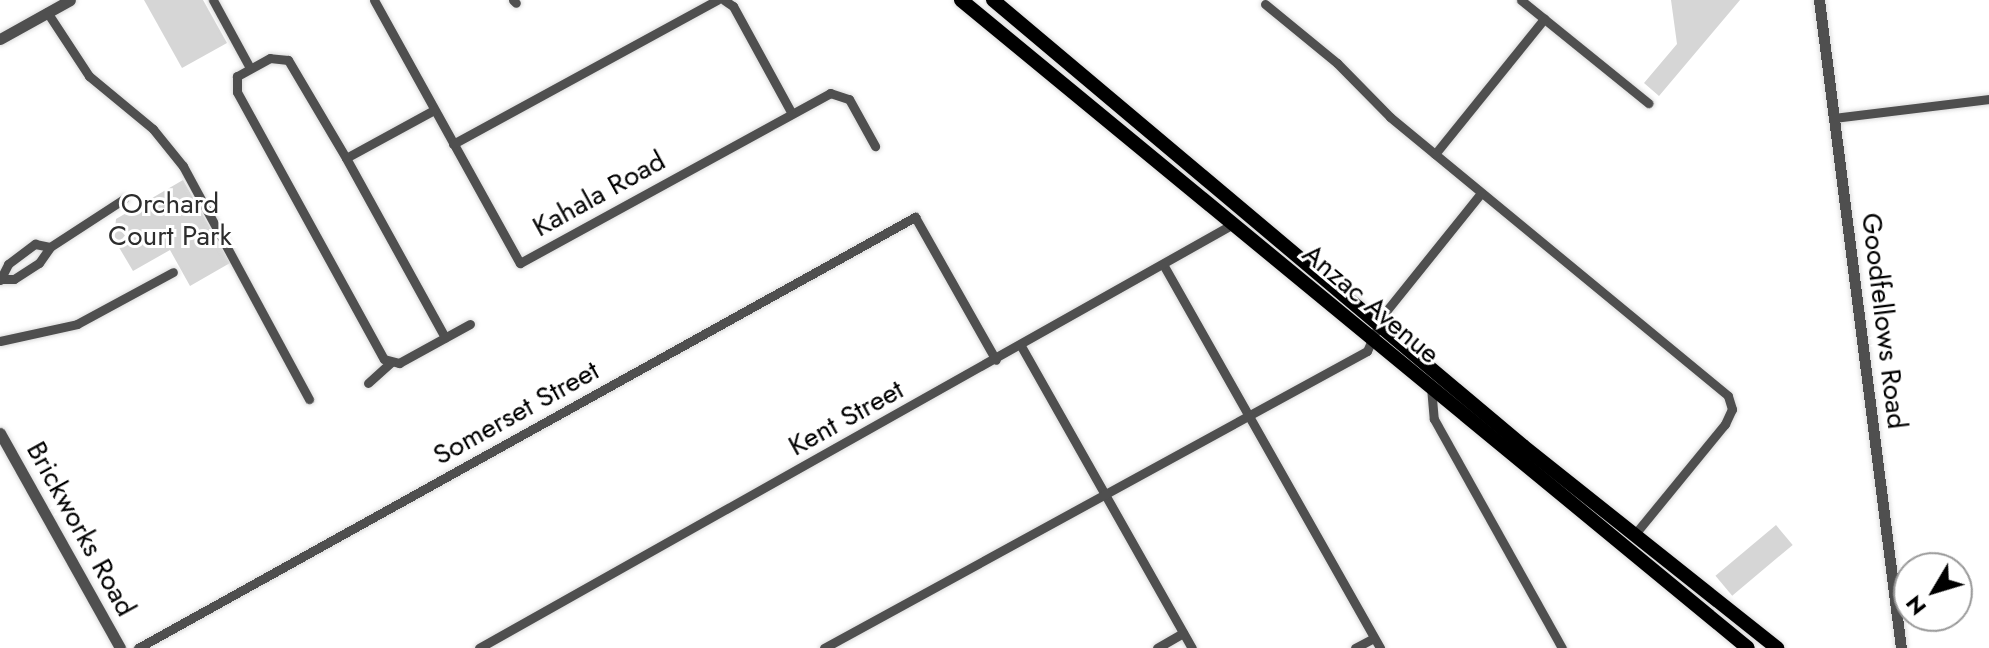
<!DOCTYPE html>
<style>
body{margin:0}
#map{position:relative;width:1989px;height:648px;overflow:hidden;background:#fff;font-family:Jost,sans-serif}
div>[style]{position:absolute}
.green>*{inset:0;background:#d6d6d6;transform-origin:0 0}
.roads{filter:drop-shadow(0 0 2px #dbdbdb) drop-shadow(0 0 2px #dbdbdb)}
.minor>*{height:9px;margin:-4.5px;padding:0 4.5px;transform-origin:4.5px;border-radius:4.5px;background:#4f4f4f}
.tertiary>*{height:11px;margin:-5.5px;padding:0 5.5px;transform-origin:5.5px;border-radius:5.5px;background:#4f4f4f}
.trunk>*{height:14px;margin:-7px;padding:0 7px;transform-origin:7px;border-radius:7px;background:#000}
span{translate:-50% -50%;white-space:nowrap;text-align:center;line-height:1.15;-webkit-text-stroke:6px #fff;paint-order:stroke}
.street-label{font-size:28px;color:#000}
.park-label{font-size:28px;color:#2d2d2d}
.north{position:absolute;left:1893px;top:552px;width:80px;height:80px;box-sizing:border-box;background:#fff;border:2px solid #999;border-radius:50%;rotate:232deg;font-size:22px;font-weight:700;line-height:32px;text-align:center;color:#000}
.north::after{content:'';display:block;margin:auto;width:28px;height:36px;background:#000;clip-path:polygon(50% 0,100% 100%,50% 72%,0 100%)}
</style>
<div id="map">
<div class="green">
<i style="clip-path:polygon(144px 0,203px 0,227px 43px,182px 68px)"></i>
<i style="clip-path:polygon(1671px 0,1740px 0,1659px 96px,1644px 83px,1677px 44px)"></i>
<i style="clip-path:polygon(183px 180px,230px 263px,190px 286px,170px 250px,133px 271px,114px 239px,116px 219px)"></i>
<i style="left:1776px;top:525px;width:26px;height:79px;rotate:50deg"></i>
</div>
<div class="roads">
<div class="minor">
<i style="left:213px;top:0;width:75px;rotate:61.4deg"></i>
<i style="left:374px;top:0;width:301px;rotate:61deg"></i>
<i style="left:520px;top:263px;width:354px;rotate:-28.7deg"></i>
<i style="left:830px;top:93px;width:20px;rotate:18deg"></i>
<i style="left:849px;top:99px;width:54px;rotate:61deg"></i>
<i style="left:513px;top:0;width:4px;rotate:45deg"></i>
<i style="left:724px;top:0;width:11px;rotate:34deg"></i>
<i style="left:733px;top:6px;width:121px;rotate:61.3deg"></i>
<i style="left:1521px;top:0;width:164px;rotate:39deg"></i>
<i style="left:1265px;top:4px;width:93px;rotate:39.3deg"></i>
<i style="left:1337px;top:63px;width:76px;rotate:45.5deg"></i>
<i style="left:1390px;top:117px;width:438px;rotate:39.5deg"></i>
<i style="left:1728px;top:396px;width:14px;rotate:73deg"></i>
<i style="left:1732px;top:409px;width:17px;rotate:115deg"></i>
<i style="left:1725px;top:424px;width:144px;rotate:129.3deg"></i>
<i style="left:47px;top:12px;width:77px;rotate:56.7deg"></i>
<i style="left:89px;top:76px;width:83px;rotate:39.6deg"></i>
<i style="left:153px;top:129px;width:48px;rotate:51deg"></i>
<i style="left:183px;top:166px;width:265px;rotate:61.6deg"></i>
<i style="left:434px;top:110px;width:100px;rotate:151.4deg"></i>
<i style="left:346px;top:158px;width:205px;rotate:61.1deg"></i>
<i style="left:1834px;top:118px;width:156px;rotate:-7deg"></i>
<i style="left:453px;top:144px;width:301px;rotate:-28.6deg"></i>
<i style="left:1435px;top:154px;width:174px;rotate:-51.1deg"></i>
<i style="left:346px;top:158px;width:114px;rotate:-120.6deg"></i>
<i style="left:288px;top:60px;width:18px;rotate:-174deg"></i>
<i style="left:270px;top:58px;width:38px;rotate:151deg"></i>
<i style="left:237px;top:76px;width:16px;rotate:90deg"></i>
<i style="left:237px;top:92px;width:305px;rotate:61.2deg"></i>
<i style="left:384px;top:359px;width:16px;rotate:15deg"></i>
<i style="left:399px;top:363px;width:81px;rotate:-28.8deg"></i>
<i style="left:1164px;top:266px;width:439px;rotate:60.5deg"></i>
<i style="left:1px;top:279px;width:13px"></i>
<i style="left:14px;top:279px;width:30px;rotate:-33deg"></i>
<i style="left:39px;top:263px;width:19px;rotate:-55deg"></i>
<i style="left:50px;top:247px;width:88px;rotate:-33deg"></i>
<i style="left:0;top:280px;width:18px;rotate:-63deg"></i>
<i style="left:8px;top:264px;width:34px;rotate:-37deg"></i>
<i style="left:35px;top:244px;width:15px;rotate:11deg"></i>
<i style="left:0;top:341px;width:79px;rotate:-12.4deg"></i>
<i style="left:77px;top:324px;width:109px;rotate:-28.4deg"></i>
<i style="left:1021px;top:346px;width:347px;rotate:60.5deg"></i>
<i style="left:368px;top:383px;width:30px;rotate:-42deg"></i>
<i style="left:1431px;top:387px;width:32px;rotate:85deg"></i>
<i style="left:1434px;top:419px;width:262px;rotate:60.8deg"></i>
<i style="left:138px;top:648px;width:889px;rotate:-29.02deg"></i>
<i style="left:915px;top:217px;width:164px;rotate:60.5deg"></i>
<i style="left:479px;top:648px;width:865px;rotate:-29.35deg"></i>
<i style="left:824px;top:648px;width:619px;rotate:-28.68deg"></i>
<i style="left:1367px;top:351px;width:39px;rotate:-66deg"></i>
<i style="left:1383px;top:315px;width:156px;rotate:-51.2deg"></i>
<i style="left:1157px;top:648px;width:30px;rotate:-30deg"></i>
<i style="left:1355px;top:648px;width:21px;rotate:-28deg"></i>
</div>
<div class="tertiary">
<i style="left:1819px;top:0;width:653px;rotate:82.79deg"></i>
<i style="left:0;top:39px;width:80px;rotate:-29.1deg"></i>
<i style="left:0;top:433px;width:246px;rotate:60.8deg"></i>
</div>
<div class="trunk">
<i style="left:961px;top:0;width:1019px;rotate:39.47deg"></i>
<i style="left:993px;top:0;width:693px;rotate:40.08deg"></i>
<i style="left:1523px;top:446px;width:325px;rotate:38.5deg"></i>
</div>
</div>
<div class="street-label">
<span style="left:599px;top:194px;rotate:-29deg">Kahala Road</span>
<span style="left:1371px;top:304px;rotate:40deg">Anzac Avenue</span>
<span style="left:1884px;top:321px;rotate:83deg">Goodfellows Road</span>
<span style="left:516px;top:413px;rotate:-29deg">Somerset Street</span>
<span style="left:846px;top:418px;rotate:-29deg">Kent Street</span>
<span style="left:81px;top:529px;rotate:61deg">Brickworks Road</span>
</div>
<div class="park-label">
<span style="left:170px;top:220px">Orchard<br>Court Park</span>
</div>
<div class="north">N</div>
</div>
